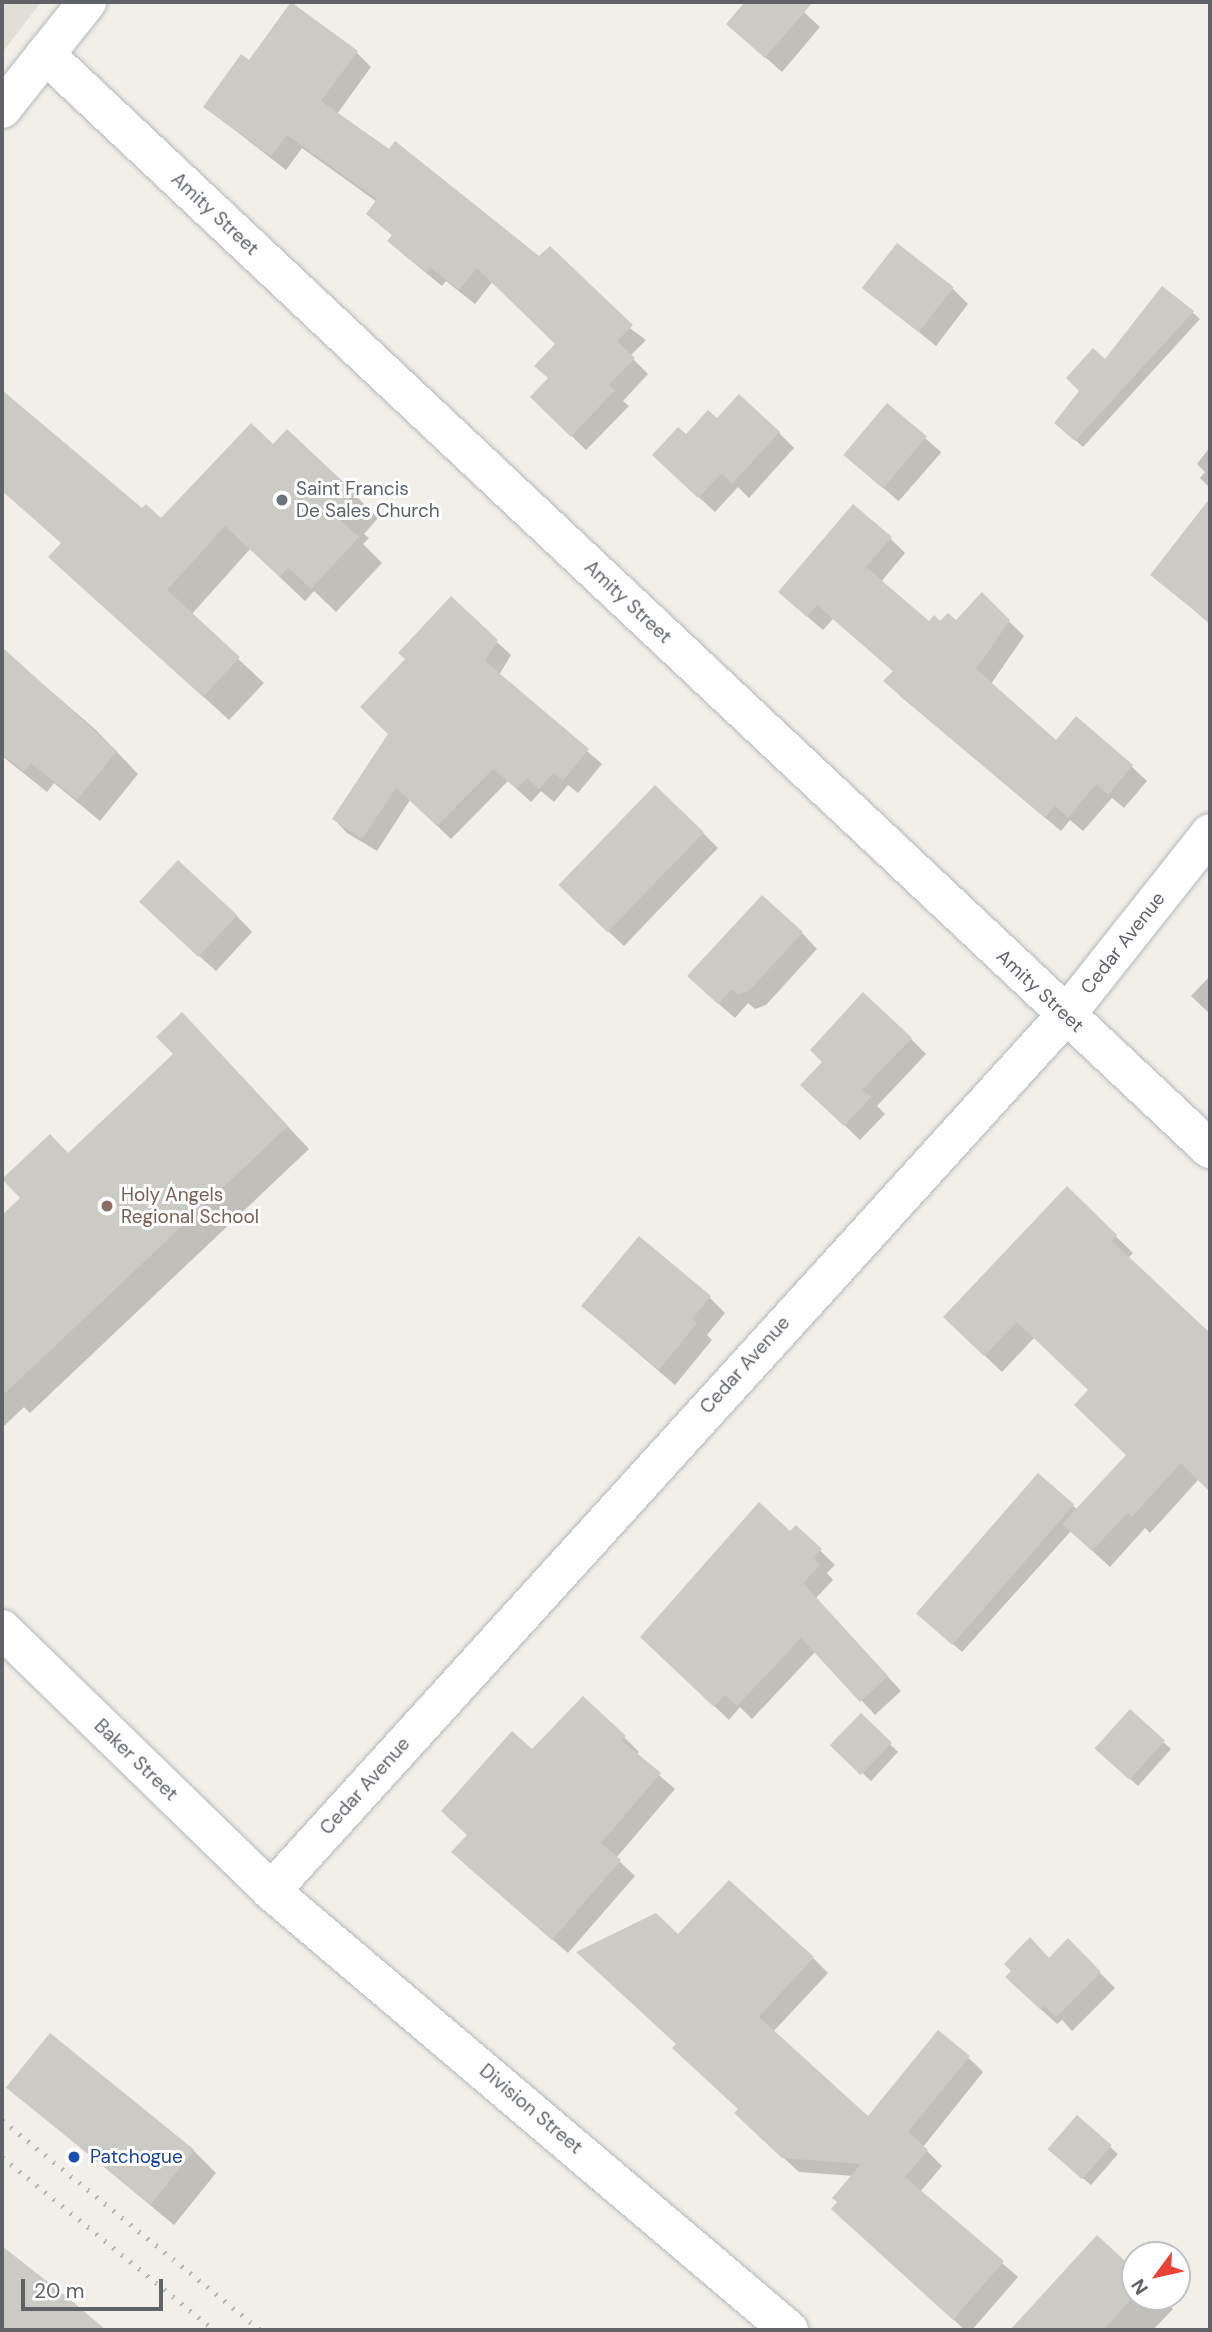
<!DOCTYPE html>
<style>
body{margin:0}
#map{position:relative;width:1212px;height:2332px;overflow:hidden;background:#f1efe8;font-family:"DM Sans",sans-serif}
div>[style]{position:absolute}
.education>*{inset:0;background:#e1ded6}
.shadow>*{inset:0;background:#0003;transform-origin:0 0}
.building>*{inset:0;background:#cccac5;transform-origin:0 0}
.roads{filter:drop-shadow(0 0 2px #b5b8bc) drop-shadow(0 0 2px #b5b8bc)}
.street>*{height:38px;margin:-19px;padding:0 19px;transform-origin:19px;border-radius:19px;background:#fff}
.secondary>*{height:38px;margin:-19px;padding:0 19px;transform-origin:19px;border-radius:19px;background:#fff}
.rail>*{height:5px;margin-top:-2.5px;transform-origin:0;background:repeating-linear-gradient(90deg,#b6b7b8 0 2px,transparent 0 11px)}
.dots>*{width:19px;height:19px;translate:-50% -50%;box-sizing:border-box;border:4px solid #fff;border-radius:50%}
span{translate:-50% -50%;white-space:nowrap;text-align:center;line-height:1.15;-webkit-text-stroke:6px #fff;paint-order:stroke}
.street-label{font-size:19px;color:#5f6368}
.worship-label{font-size:19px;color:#5b616d}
.left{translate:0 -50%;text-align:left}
.education-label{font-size:19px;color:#785e54}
.transit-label{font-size:19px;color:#164399}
.frame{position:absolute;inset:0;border:4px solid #5f6368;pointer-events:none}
.north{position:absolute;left:1121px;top:2241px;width:70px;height:70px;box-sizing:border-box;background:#fff;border:2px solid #bfc1c3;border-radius:50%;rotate:237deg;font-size:19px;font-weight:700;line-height:28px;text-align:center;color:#5f6368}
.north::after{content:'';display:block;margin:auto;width:24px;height:32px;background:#ea4335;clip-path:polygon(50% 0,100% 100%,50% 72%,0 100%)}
.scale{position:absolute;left:21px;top:2279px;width:142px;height:32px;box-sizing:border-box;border:4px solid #5f6368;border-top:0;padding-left:9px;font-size:21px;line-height:24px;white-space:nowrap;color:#5f6368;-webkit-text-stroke:5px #fff;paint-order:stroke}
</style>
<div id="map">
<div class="education">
<i style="clip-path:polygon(2px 2px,41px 2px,2px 53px)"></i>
</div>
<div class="shadow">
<i style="clip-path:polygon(747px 2px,793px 2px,820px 27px,782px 72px,728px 24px)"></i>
<i style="clip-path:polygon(357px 53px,371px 67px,337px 114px,646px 340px,630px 356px,648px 374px,623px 401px,629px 406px,586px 450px,532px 397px,550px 378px,558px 344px,493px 281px,475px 304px,446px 281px,442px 286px,404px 255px,389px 241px,393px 236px,368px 214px,377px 202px,302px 148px,286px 170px,205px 107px,249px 62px)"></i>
<i style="clip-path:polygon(865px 288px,953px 289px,968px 304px,936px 346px)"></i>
<i style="clip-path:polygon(1192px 312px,1200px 319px,1083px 447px,1064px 430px,1105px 362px)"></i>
<i style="clip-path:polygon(2px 393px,142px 511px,161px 521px,273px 446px,354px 494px,378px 518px,364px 534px,369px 538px,363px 544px,382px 563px,336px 612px,314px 591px,305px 601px,250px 549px,191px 615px,264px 683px,229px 720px,50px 557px,63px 544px,2px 485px)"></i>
<i style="left:887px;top:405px;width:72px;height:65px;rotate:41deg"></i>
<i style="clip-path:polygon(717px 420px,779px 433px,794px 448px,749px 498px,738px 487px,715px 512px,670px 471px,686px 437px)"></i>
<i style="clip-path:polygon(1210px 447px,1210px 488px,1200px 478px,1205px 472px,1197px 464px)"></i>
<i style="clip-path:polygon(1210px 501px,1210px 624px,1153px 575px)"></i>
<i style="clip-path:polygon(890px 538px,905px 553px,881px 582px,929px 624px,956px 623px,982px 595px,1024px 636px,991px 684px,1056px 743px,1077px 718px,1132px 767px,1147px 781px,1124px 808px,1112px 798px,1083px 831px,1070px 820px,1061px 831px,900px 696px,886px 681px,894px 672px,833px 619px,823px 630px,795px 606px)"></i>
<i style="clip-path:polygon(497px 642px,511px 655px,499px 675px,602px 764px,578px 793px,568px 785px,554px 802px,541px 791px,531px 802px,508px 781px,451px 839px,410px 800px,377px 851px,347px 833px,334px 819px)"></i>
<i style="clip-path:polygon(2px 649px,96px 730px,138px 774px,100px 821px,54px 783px,47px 792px,2px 756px)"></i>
<i style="clip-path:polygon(703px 833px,718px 848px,624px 946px,578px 903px)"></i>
<i style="clip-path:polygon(237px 916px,252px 932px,216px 971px,157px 918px)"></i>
<i style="clip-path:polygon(802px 933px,817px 949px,766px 1005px,755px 1009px,748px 1003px,735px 1018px,705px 992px)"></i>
<i style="clip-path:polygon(1210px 976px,1210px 1014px,1191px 996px)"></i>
<i style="clip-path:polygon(204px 1037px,309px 1149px,30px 1413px,24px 1407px,2px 1428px,2px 1217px)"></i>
<i style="clip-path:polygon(911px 1039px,926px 1054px,877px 1106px,885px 1114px,860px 1140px,818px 1100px)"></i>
<i style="clip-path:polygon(1067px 1189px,1133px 1253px,1128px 1258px,1210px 1335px,1210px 1489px,1199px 1479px,1150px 1533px,1145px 1528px,1110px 1567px,1071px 1531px,962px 1652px,930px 1624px,1072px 1505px,1078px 1510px,1128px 1455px,1090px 1391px,1035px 1337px,1002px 1372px,962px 1334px)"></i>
<i style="clip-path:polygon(709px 1297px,725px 1313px,707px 1335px,712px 1340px,675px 1385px,583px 1306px)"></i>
<i style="clip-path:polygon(796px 1527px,835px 1565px,827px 1573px,833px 1580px,816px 1598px,901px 1691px,875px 1715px,816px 1651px,752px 1719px,740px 1707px,729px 1720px,657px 1651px)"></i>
<i style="clip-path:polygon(1130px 1712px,1171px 1749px,1138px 1786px,1105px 1756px)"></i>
<i style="clip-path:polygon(861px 1716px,898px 1752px,871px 1781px,840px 1752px)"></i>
<i style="clip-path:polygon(624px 1737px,639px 1752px,636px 1755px,675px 1789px,616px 1858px,635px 1876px,568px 1953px,468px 1867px)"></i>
<i style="clip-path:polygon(678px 1936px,813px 1958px,828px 1973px,773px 2032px,868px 2119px,969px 2058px,983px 2072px,923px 2147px,942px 2166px,920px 2192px,1018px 2277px,972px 2330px,965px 2330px,849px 2224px,839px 2202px,853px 2176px,799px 2172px,751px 2128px,740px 2109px,677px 2045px)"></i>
<i style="clip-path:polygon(1068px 1941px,1115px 1988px,1072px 2031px,1062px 2020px,1057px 2024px,1022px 1992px,1013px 1971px,1049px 1960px)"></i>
<i style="clip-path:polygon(8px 2087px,194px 2151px,216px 2173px,174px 2225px)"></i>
<i style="clip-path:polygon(1077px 2117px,1118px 2154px,1091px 2185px,1057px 2156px)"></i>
<i style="clip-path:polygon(2px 2248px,102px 2330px,2px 2330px)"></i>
<i style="clip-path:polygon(1135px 2272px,1135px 2297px,1161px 2297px,1173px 2309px,1153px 2330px,1042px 2330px,1027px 2315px)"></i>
</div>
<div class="building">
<i style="clip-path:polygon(291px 2px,358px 51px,321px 101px,389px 149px,395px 141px,539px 256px,550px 246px,633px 325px,617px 341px,635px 358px,609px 385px,615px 390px,571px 437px,530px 397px,548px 378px,534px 366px,555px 344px,477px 268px,459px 290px,430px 267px,426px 272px,387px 241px,392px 235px,366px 214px,377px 199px,287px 135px,271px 156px,203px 107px,241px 54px,249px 60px)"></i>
<i style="clip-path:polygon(745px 2px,813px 2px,765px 58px,726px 24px)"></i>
<i style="left:897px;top:243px;width:72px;height:57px;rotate:38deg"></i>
<i style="clip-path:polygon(1162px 286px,1194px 311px,1075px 441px,1054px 423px,1079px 391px,1066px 378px,1093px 348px,1105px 359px)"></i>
<i style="clip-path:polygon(2px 390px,142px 508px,146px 504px,161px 518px,251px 423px,273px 444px,287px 429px,355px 493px,341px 508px,345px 512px,339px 519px,359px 537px,311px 589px,288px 567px,280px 577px,225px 526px,167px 590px,240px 657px,203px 697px,48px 557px,61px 543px,2px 491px)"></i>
<i style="clip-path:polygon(739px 394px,780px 432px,732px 484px,722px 473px,698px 498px,652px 455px,678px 427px,686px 434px,708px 410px,717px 418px)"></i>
<i style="left:887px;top:403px;width:52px;height:68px;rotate:40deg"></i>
<i style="clip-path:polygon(1210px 498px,1210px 623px,1150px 575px)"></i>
<i style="clip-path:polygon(853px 504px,892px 537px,866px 567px,929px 621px,934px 615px,940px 621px,948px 613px,956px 620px,982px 592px,1010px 620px,976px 669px,1056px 740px,1076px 716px,1133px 765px,1108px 795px,1096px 784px,1068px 818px,1055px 806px,1045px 818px,883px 681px,893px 671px,817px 605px,807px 617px,778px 592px)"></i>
<i style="clip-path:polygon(451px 596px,498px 640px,485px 661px,589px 749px,563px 781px,554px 773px,539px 789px,527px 778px,517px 789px,493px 769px,437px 826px,396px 788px,362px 839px,332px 819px,388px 734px,360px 707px,405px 659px,398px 653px)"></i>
<i style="clip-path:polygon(2px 647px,117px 751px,77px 800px,31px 763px,24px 772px,2px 754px)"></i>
<i style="left:655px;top:785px;width:68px;height:139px;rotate:44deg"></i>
<i style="left:178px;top:860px;width:81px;height:57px;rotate:43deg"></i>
<i style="clip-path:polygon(762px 895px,803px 932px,750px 990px,738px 995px,732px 989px,718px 1004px,687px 976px)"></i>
<i style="clip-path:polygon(863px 992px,912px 1038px,862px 1090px,871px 1097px,844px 1126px,800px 1085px,822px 1062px,810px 1050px)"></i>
<i style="clip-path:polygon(182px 1012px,288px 1126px,2px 1396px,2px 1215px,20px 1198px,2px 1179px,50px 1134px,68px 1153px,173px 1054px,156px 1037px)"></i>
<i style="clip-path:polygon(1067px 1186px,1117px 1235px,1112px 1241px,1210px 1333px,1210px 1492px,1181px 1463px,1132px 1517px,1127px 1513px,1092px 1551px,1062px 1524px,1126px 1455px,1074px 1405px,1088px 1390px,1017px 1322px,984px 1356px,943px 1317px)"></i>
<i style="clip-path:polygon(639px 1236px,711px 1296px,692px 1319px,697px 1323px,659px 1370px,581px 1306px)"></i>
<i style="left:1038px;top:1473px;width:48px;height:186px;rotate:41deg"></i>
<i style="clip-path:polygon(759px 1502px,790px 1531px,796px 1525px,822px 1549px,814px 1557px,820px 1565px,803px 1583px,888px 1676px,860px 1702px,801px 1638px,737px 1706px,725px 1695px,714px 1707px,640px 1637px)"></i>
<i style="clip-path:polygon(583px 1696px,626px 1736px,621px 1740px,661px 1773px,601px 1843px,621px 1860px,552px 1940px,451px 1852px,467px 1835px,441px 1811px,512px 1731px,532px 1749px)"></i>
<i style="left:1130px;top:1709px;width:47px;height:53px;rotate:42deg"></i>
<i style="left:861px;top:1713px;width:43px;height:45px;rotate:44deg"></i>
<i style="clip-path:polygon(729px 1880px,814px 1957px,759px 2017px,868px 2116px,938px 2030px,970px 2056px,908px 2132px,928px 2150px,905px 2177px,1004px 2261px,953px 2320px,831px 2209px,837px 2202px,832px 2198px,861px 2164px,782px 2158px,734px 2113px,738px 2109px,672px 2048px,676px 2044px,576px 1952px,656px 1913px,678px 1934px)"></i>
<i style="clip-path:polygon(1030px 1937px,1049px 1958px,1068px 1938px,1101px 1972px,1056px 2017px,1045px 2006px,1041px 2010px,1005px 1977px,1011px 1971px,1004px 1964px)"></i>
<i style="left:50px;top:2033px;width:186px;height:70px;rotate:39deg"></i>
<i style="left:1077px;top:2115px;width:46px;height:45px;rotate:41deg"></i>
<i style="clip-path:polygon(1097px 2235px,1135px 2270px,1135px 2295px,1103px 2330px,1010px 2330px)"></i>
<i style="clip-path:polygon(2px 2246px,67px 2297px,106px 2330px,2px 2330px)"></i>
</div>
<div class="roads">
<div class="street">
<i style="left:45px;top:54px;width:1599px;rotate:43.23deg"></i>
</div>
<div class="secondary">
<i style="left:2px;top:109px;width:137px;rotate:-51.5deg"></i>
<i style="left:2px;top:1629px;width:376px;rotate:44.2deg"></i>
<i style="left:271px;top:1891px;width:679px;rotate:40.28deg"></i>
<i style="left:271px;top:1891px;width:1183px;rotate:-47.78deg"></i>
<i style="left:1066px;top:1015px;width:232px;rotate:-51.6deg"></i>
</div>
</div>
<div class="rail">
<i style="left:2px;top:2120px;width:333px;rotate:39.1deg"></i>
<i style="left:2px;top:2157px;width:274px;rotate:39.2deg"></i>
</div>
<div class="dots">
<i style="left:282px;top:500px;background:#6b7280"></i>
<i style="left:107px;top:1206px;background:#8d6e63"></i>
<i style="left:74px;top:2157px;background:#1a4fb4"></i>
</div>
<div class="street-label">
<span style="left:215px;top:214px;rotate:43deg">Amity Street</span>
<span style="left:628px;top:602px;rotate:43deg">Amity Street</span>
<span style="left:1123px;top:943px;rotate:-52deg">Cedar Avenue</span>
<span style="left:1040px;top:991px;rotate:43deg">Amity Street</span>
<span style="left:745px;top:1365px;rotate:-48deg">Cedar Avenue</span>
<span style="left:136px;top:1760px;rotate:44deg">Baker Street</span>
<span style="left:365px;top:1786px;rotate:-48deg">Cedar Avenue</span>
<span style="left:531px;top:2109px;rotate:40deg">Division Street</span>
</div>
<div class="worship-label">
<span class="left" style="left:296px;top:500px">Saint Francis<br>De Sales Church</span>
</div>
<div class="education-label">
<span class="left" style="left:121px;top:1206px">Holy Angels<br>Regional School</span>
</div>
<div class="transit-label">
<span class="left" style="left:90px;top:2157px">Patchogue</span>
</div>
<div class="frame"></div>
<div class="north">N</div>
<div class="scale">20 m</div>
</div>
